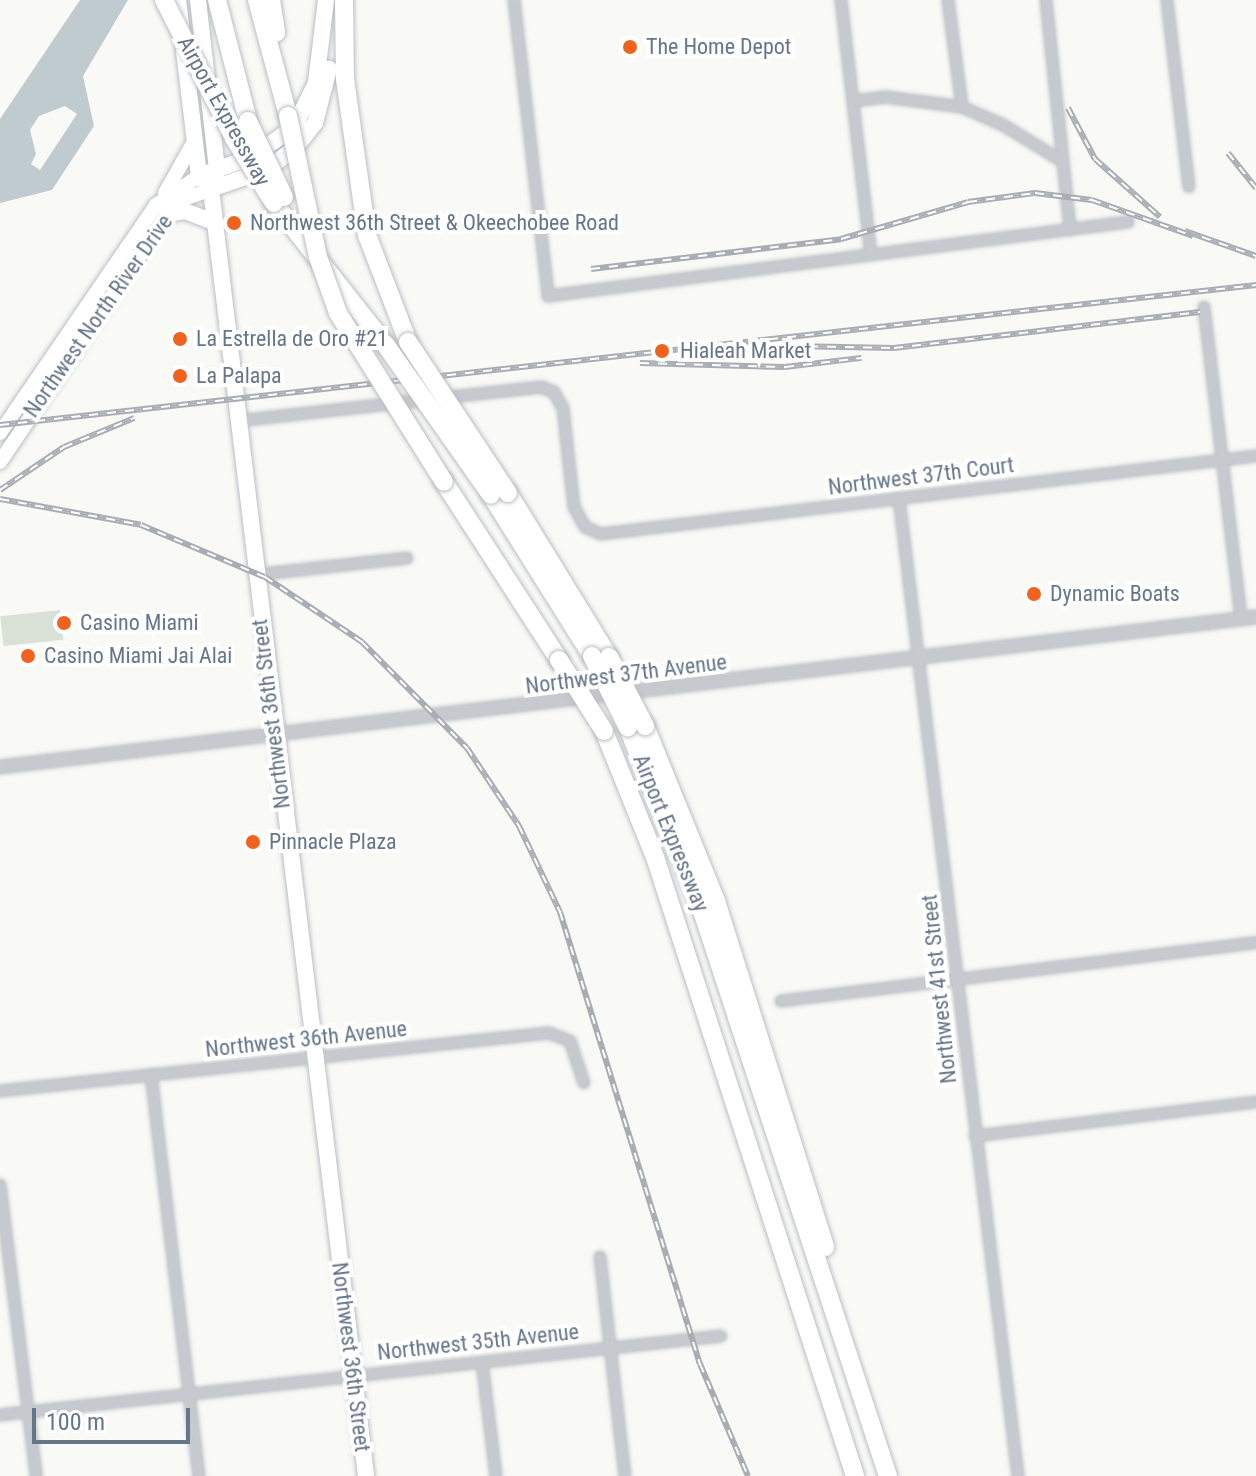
<!DOCTYPE html>
<style>
body{margin:0}
#map{position:relative;width:1256px;height:1476px;overflow:hidden;background:#f9f9f6;font-family:"Roboto Condensed",sans-serif}
div>[style]{position:absolute}
.green>*{inset:0;background:#d9e1d7;transform-origin:0 0}
.water>*{inset:0;background:#c0cbd0}
.roads{filter:drop-shadow(0 0 2px #babfc4) drop-shadow(0 0 2px #babfc4)}
.minor>*{height:10px;margin:-5px;padding:0 5px;transform-origin:5px;border-radius:5px;background:#c6c9ce}
.tertiary>*{height:12px;margin:-6px;padding:0 6px;transform-origin:6px;border-radius:6px;background:#c6c9ce}
.secondary>*{height:14px;margin:-7px;padding:0 7px;transform-origin:7px;border-radius:7px;background:#fff}
.primary>*{height:16px;margin:-8px;padding:0 8px;transform-origin:8px;border-radius:8px;background:#fff}
.trunk>*{height:16px;margin:-8px;padding:0 8px;transform-origin:8px;border-radius:8px;background:#fff}
.motorway>*{height:18px;margin:-9px;padding:0 9px;transform-origin:9px;border-radius:9px;background:#fff}
.rail>*{height:6px;margin-top:-3px;transform-origin:0;background:repeating-linear-gradient(90deg,#fff 0 9px,#a8adb4 0 18px);box-sizing:border-box;border-block:2px solid #a8adb4}
.bridges{filter:drop-shadow(0 0 2px #babdc1) drop-shadow(0 0 2px #babdc1)}
.motorway-bridge>*{height:18px;margin:-9px;padding:0 9px;transform-origin:9px;border-radius:9px;background:#fff}
.dots>*{width:22px;height:22px;translate:-50% -50%;box-sizing:border-box;border:4px solid #fff;border-radius:50%}
span{translate:-50% -50%;white-space:nowrap;text-align:center;line-height:1.15;-webkit-text-stroke:8px #fff;paint-order:stroke}
.poi-label{font-size:22px;color:#657689}
.left{translate:0 -50%;text-align:left}
.street-label{font-size:22px;color:#657689}
.scale{position:absolute;left:32px;top:1408px;width:158px;height:36px;box-sizing:border-box;border:4px solid #657689;border-top:0;padding-left:10px;font-size:24px;line-height:28px;white-space:nowrap;color:#657689;-webkit-text-stroke:6px #fff;paint-order:stroke}
</style>
<div id="map">
<div class="green">
<i style="left:60px;top:610px;width:30px;height:60px;rotate:84deg"></i>
</div>
<div class="water">
<i style="clip-path:polygon(evenodd,80px 0,128px 0,83px 76px,94px 126px,52px 190px,0 203px,0 119px,80px 0,65px 106px,77px 114px,40px 170px,31px 164px,36px 154px,30px 130px,39px 116px,65px 106px)"></i>
</div>
<div class="roads">
<div class="minor">
<i style="left:514px;top:0;width:298px;rotate:83.4deg"></i>
<i style="left:548px;top:296px;width:585px;rotate:-7.27deg"></i>
<i style="left:841px;top:0;width:256px;rotate:83.3deg"></i>
<i style="left:948px;top:0;width:108px;rotate:82.5deg"></i>
<i style="left:1046px;top:0;width:231px;rotate:84deg"></i>
<i style="left:1167px;top:0;width:188px;rotate:83.3deg"></i>
<i style="left:853px;top:101px;width:33px;rotate:-7deg"></i>
<i style="left:886px;top:97px;width:77px;rotate:7.5deg"></i>
<i style="left:962px;top:107px;width:45px;rotate:23.7deg"></i>
<i style="left:1003px;top:125px;width:69px;rotate:31.4deg"></i>
<i style="left:1204px;top:307px;width:314px;rotate:83.2deg"></i>
<i style="left:441px;top:398px;width:101px;rotate:-6.3deg"></i>
<i style="left:541px;top:387px;width:14px;rotate:21deg"></i>
<i style="left:554px;top:392px;width:18px;rotate:61deg"></i>
<i style="left:563px;top:408px;width:100px;rotate:83.7deg"></i>
<i style="left:574px;top:507px;width:23px;rotate:61deg"></i>
<i style="left:585px;top:527px;width:17px;rotate:24deg"></i>
<i style="left:601px;top:534px;width:660px;rotate:-6.79deg"></i>
<i style="left:237px;top:421px;width:189px;rotate:-6.4deg"></i>
<i style="left:899px;top:498px;width:985px;rotate:83.06deg"></i>
<i style="left:254px;top:575px;width:154px;rotate:-6.3deg"></i>
<i style="left:781px;top:1001px;width:479px;rotate:-7deg"></i>
<i style="left:151px;top:1074px;width:405px;rotate:83.2deg"></i>
<i style="left:0;top:1091px;width:552px;rotate:-6.03deg"></i>
<i style="left:549px;top:1033px;width:22px;rotate:21deg"></i>
<i style="left:570px;top:1041px;width:44px;rotate:71.6deg"></i>
<i style="left:975px;top:1136px;width:283px;rotate:-6.9deg"></i>
<i style="left:0;top:1185px;width:293px;rotate:82.9deg"></i>
<i style="left:600px;top:1257px;width:220px;rotate:83.5deg"></i>
<i style="left:482px;top:1362px;width:115px;rotate:83deg"></i>
<i style="left:0;top:1415px;width:725px;rotate:-6.25deg"></i>
</div>
<div class="tertiary">
<i style="left:0;top:767px;width:1265px;rotate:-6.81deg"></i>
</div>
<div class="secondary">
<i style="left:165px;top:193px;width:61px;rotate:-60.5deg"></i>
<i style="left:0;top:433px;width:276px;rotate:-55.6deg"></i>
<i style="left:156px;top:205px;width:52px;rotate:-34deg"></i>
<i style="left:0;top:462px;width:299px;rotate:-56deg"></i>
<i style="left:167px;top:214px;width:23px;rotate:-41deg"></i>
<i style="left:184px;top:199px;width:29px;rotate:-20deg"></i>
</div>
<div class="primary">
<i style="left:178px;top:0;width:177px;rotate:83.2deg"></i>
<i style="left:198px;top:0;width:170px;rotate:83.6deg"></i>
<i style="left:217px;top:169px;width:12px;rotate:104deg"></i>
</div>
<div class="trunk">
<i style="left:326px;top:0;width:84px;rotate:96.9deg"></i>
<i style="left:316px;top:83px;width:49px;rotate:116.6deg"></i>
<i style="left:294px;top:127px;width:52px;rotate:144.5deg"></i>
<i style="left:252px;top:157px;width:56px;rotate:160.3deg"></i>
<i style="left:199px;top:176px;width:18px;rotate:47deg"></i>
<i style="left:211px;top:189px;width:1296px;rotate:83.13deg"></i>
<i style="left:211px;top:189px;width:58px;rotate:-19.1deg"></i>
<i style="left:266px;top:170px;width:38px;rotate:-37deg"></i>
<i style="left:296px;top:147px;width:31px;rotate:-52deg"></i>
<i style="left:315px;top:123px;width:56px;rotate:-75.5deg"></i>
<i style="left:167px;top:214px;width:18px;rotate:-9deg"></i>
<i style="left:185px;top:211px;width:33px;rotate:21deg"></i>
</div>
<div class="motorway">
<i style="left:217px;top:0;width:125px;rotate:75.6deg"></i>
<i style="left:257px;top:0;width:120px;rotate:75deg"></i>
<i style="left:271px;top:0;width:33px;rotate:81deg"></i>
<i style="left:344px;top:0;width:79px;rotate:89.3deg"></i>
<i style="left:345px;top:79px;width:158px;rotate:82deg"></i>
<i style="left:367px;top:235px;width:115px;rotate:69deg"></i>
<i style="left:274px;top:203px;width:179px;rotate:51.8deg"></i>
<i style="left:444px;top:482px;width:212px;rotate:57.1deg"></i>
<i style="left:508px;top:493px;width:193px;rotate:58.4deg"></i>
<i style="left:491px;top:495px;width:190px;rotate:57.9deg"></i>
<i style="left:645px;top:726px;width:189px;rotate:67.9deg"></i>
<i style="left:716px;top:901px;width:363px;rotate:72.5deg"></i>
<i style="left:628px;top:728px;width:197px;rotate:68deg"></i>
<i style="left:702px;top:911px;width:595px;rotate:71.78deg"></i>
<i style="left:604px;top:731px;width:136px;rotate:68deg"></i>
<i style="left:655px;top:857px;width:651px;rotate:72.09deg"></i>
</div>
</div>
<div class="rail">
<i style="left:1068px;top:108px;width:58px;rotate:62.1deg"></i>
<i style="left:1095px;top:159px;width:87px;rotate:41.7deg"></i>
<i style="left:1228px;top:153px;width:45px;rotate:51.3deg"></i>
<i style="left:1185px;top:231px;width:75px;rotate:19.4deg"></i>
<i style="left:591px;top:269px;width:252px;rotate:-6.8deg"></i>
<i style="left:841px;top:239px;width:132px;rotate:-16.2deg"></i>
<i style="left:968px;top:202px;width:68px;rotate:-7.7deg"></i>
<i style="left:1035px;top:193px;width:57px;rotate:7deg"></i>
<i style="left:1092px;top:200px;width:107px;rotate:19.6deg"></i>
<i style="left:791px;top:346px;width:103px;rotate:1.1deg"></i>
<i style="left:894px;top:348px;width:308px;rotate:-6.7deg"></i>
<i style="left:640px;top:363px;width:145px;rotate:1.6deg"></i>
<i style="left:785px;top:367px;width:77px;rotate:-6.8deg"></i>
<i style="left:0;top:425px;width:1264px;rotate:-6.36deg"></i>
<i style="left:0;top:490px;width:77px;rotate:-33.9deg"></i>
<i style="left:64px;top:447px;width:76px;rotate:-22.5deg"></i>
<i style="left:0;top:499px;width:143px;rotate:10.4deg"></i>
<i style="left:141px;top:525px;width:134px;rotate:22.8deg"></i>
<i style="left:265px;top:577px;width:117px;rotate:33.8deg"></i>
<i style="left:362px;top:642px;width:149px;rotate:45.3deg"></i>
<i style="left:467px;top:748px;width:94px;rotate:56.3deg"></i>
<i style="left:519px;top:826px;width:95px;rotate:64.5deg"></i>
<i style="left:560px;top:912px;width:473px;rotate:72.8deg"></i>
<i style="left:700px;top:1364px;width:122px;rotate:66.8deg"></i>
</div>
<div class="bridges">
<div class="motorway-bridge">
<i style="left:164px;top:0;width:155px;rotate:63.1deg"></i>
<i style="left:234px;top:138px;width:76px;rotate:58.4deg"></i>
<i style="left:288px;top:116px;width:144px;rotate:78deg"></i>
<i style="left:318px;top:257px;width:59px;rotate:70.3deg"></i>
<i style="left:338px;top:313px;width:199px;rotate:57.9deg"></i>
<i style="left:248px;top:121px;width:84px;rotate:64.7deg"></i>
<i style="left:408px;top:342px;width:181px;rotate:56.5deg"></i>
<i style="left:385px;top:344px;width:184px;rotate:54.9deg"></i>
<i style="left:592px;top:656px;width:80px;rotate:63.4deg"></i>
<i style="left:609px;top:657px;width:78px;rotate:62.4deg"></i>
<i style="left:559px;top:660px;width:84px;rotate:57.6deg"></i>
</div>
</div>
<div class="dots">
<i style="left:630px;top:47px;background:#f1621e"></i>
<i style="left:234px;top:223px;background:#f1621e"></i>
<i style="left:180px;top:339px;background:#f1621e"></i>
<i style="left:662px;top:351px;background:#f1621e"></i>
<i style="left:180px;top:376px;background:#f1621e"></i>
<i style="left:1034px;top:594px;background:#f1621e"></i>
<i style="left:64px;top:623px;background:#f1621e"></i>
<i style="left:28px;top:656px;background:#f1621e"></i>
<i style="left:253px;top:842px;background:#f1621e"></i>
</div>
<div class="poi-label">
<span class="left" style="left:646px;top:47px">The Home Depot</span>
<span class="left" style="left:250px;top:223px">Northwest 36th Street &amp; Okeechobee Road</span>
<span class="left" style="left:196px;top:339px">La Estrella de Oro #21</span>
<span class="left" style="left:680px;top:351px">Hialeah Market</span>
<span class="left" style="left:196px;top:376px">La Palapa</span>
<span class="left" style="left:1050px;top:594px">Dynamic Boats</span>
<span class="left" style="left:80px;top:623px">Casino Miami</span>
<span class="left" style="left:44px;top:656px">Casino Miami Jai Alai</span>
<span class="left" style="left:269px;top:842px">Pinnacle Plaza</span>
</div>
<div class="street-label">
<span style="left:224px;top:111px;rotate:61deg">Airport Expressway</span>
<span style="left:98px;top:316px;rotate:-55deg">Northwest North River Drive</span>
<span style="left:921px;top:476px;rotate:-7deg">Northwest 37th Court</span>
<span style="left:626px;top:674px;rotate:-7deg">Northwest 37th Avenue</span>
<span style="left:271px;top:714px;rotate:-97deg">Northwest 36th Street</span>
<span style="left:671px;top:833px;rotate:68deg">Airport Expressway</span>
<span style="left:939px;top:989px;rotate:-96deg">Northwest 41st Street</span>
<span style="left:306px;top:1039px;rotate:-6deg">Northwest 36th Avenue</span>
<span style="left:478px;top:1342px;rotate:-6deg">Northwest 35th Avenue</span>
<span style="left:351px;top:1357px;rotate:83deg">Northwest 36th Street</span>
</div>
<div class="scale">100 m</div>
</div>
